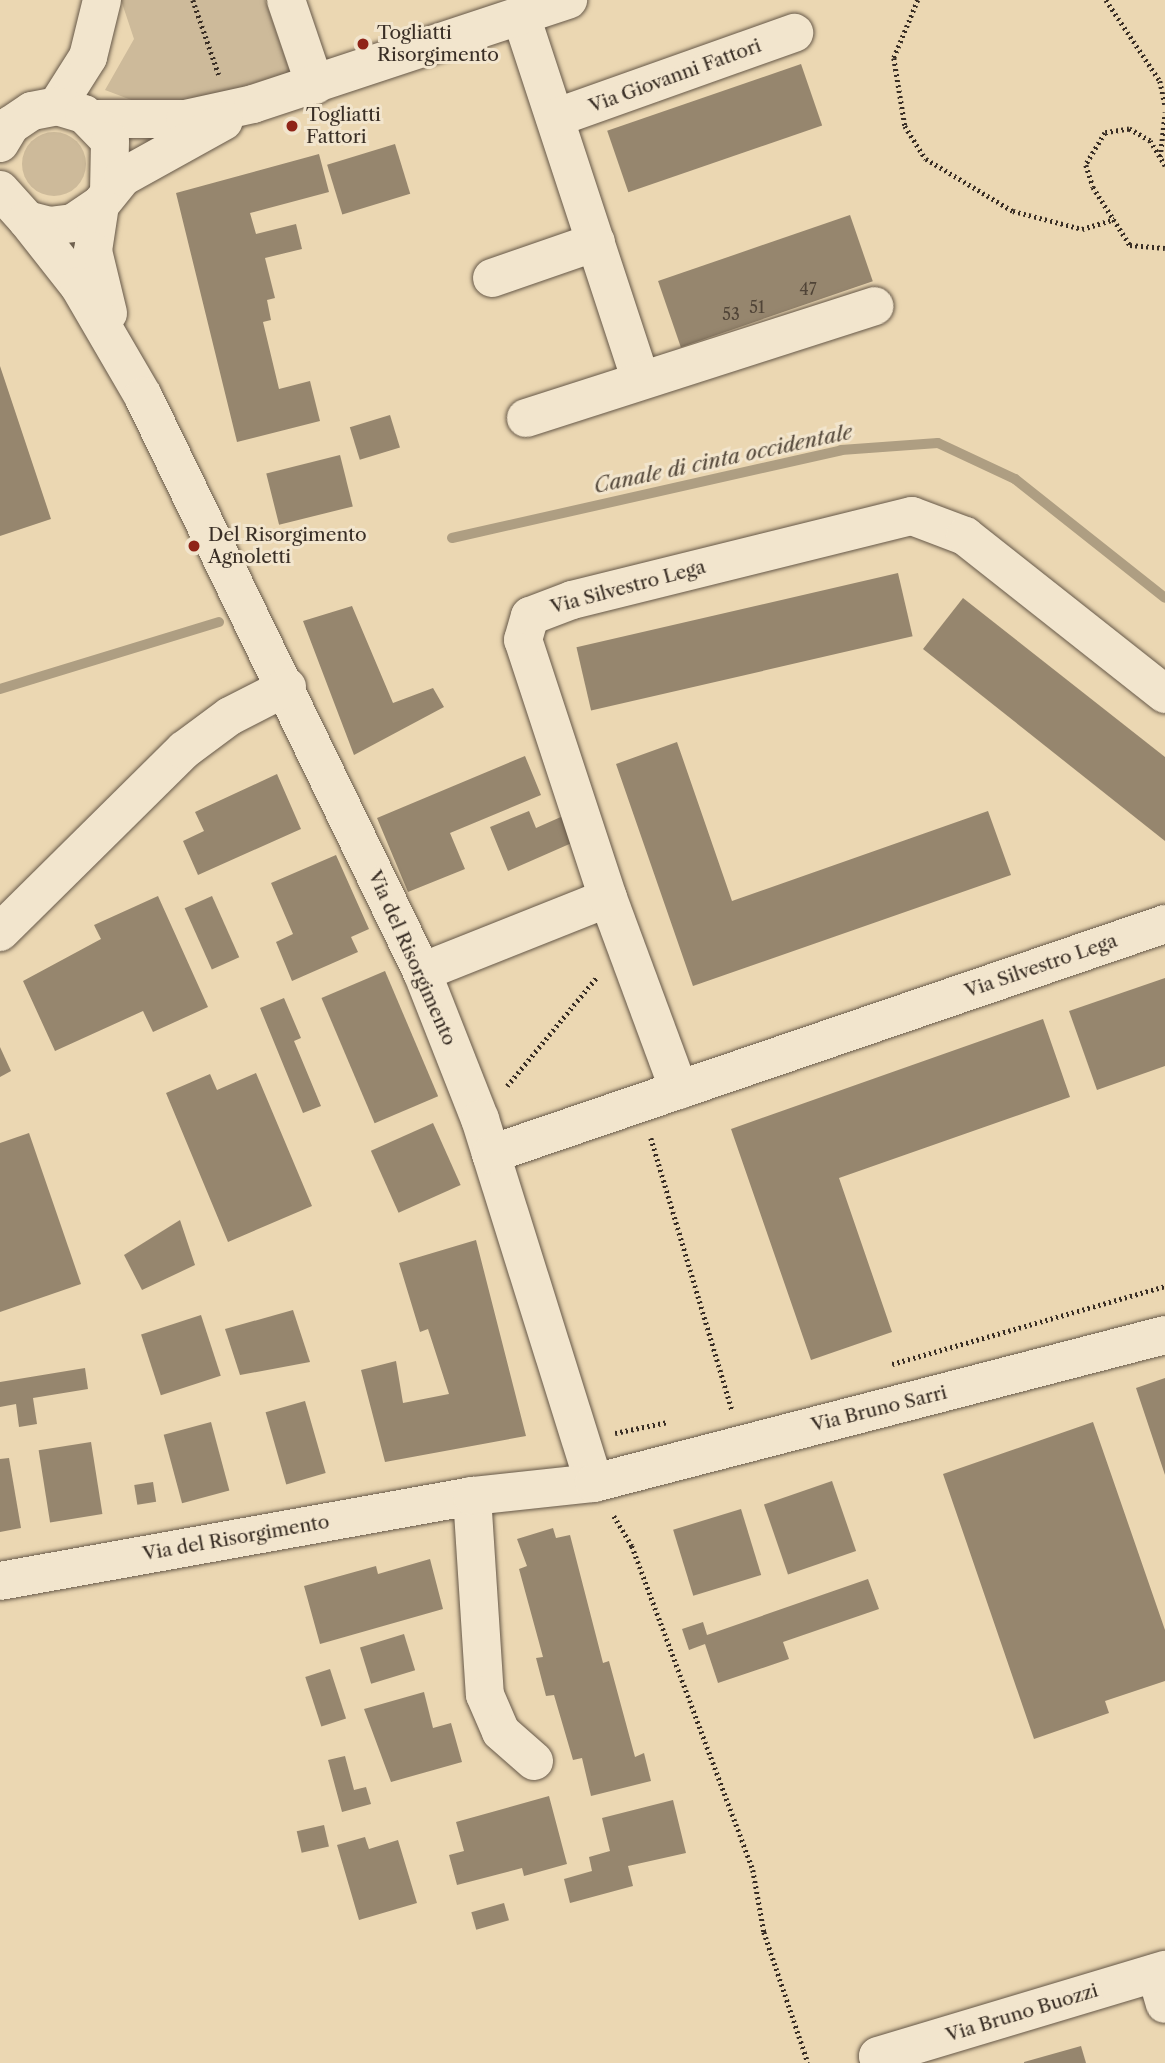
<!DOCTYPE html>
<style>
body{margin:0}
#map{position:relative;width:1165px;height:2063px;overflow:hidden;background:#ebd7b2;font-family:"Libre Caslon Text",serif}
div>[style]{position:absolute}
.green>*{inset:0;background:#cdba9a}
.round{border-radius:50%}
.stream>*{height:10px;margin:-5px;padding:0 5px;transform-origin:5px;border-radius:5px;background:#ae9e82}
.building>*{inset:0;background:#96866e;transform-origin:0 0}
.path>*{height:4.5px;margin-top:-2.25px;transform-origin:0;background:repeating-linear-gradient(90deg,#392e25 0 2px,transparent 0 5.5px)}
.roads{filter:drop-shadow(0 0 2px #665848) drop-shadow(0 0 2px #665848)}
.minor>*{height:38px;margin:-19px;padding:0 19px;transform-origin:19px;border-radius:19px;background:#f2e5cd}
.dots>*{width:19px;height:19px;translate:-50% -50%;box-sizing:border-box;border:4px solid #f2e5cd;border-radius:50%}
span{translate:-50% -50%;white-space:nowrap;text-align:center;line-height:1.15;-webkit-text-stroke:6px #f2e5cd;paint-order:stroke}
.number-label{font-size:16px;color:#504437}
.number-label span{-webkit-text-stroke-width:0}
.poi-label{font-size:19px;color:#392e25}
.left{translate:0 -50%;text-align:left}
.street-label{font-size:19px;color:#392e25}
.water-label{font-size:21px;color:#564a3c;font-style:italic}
</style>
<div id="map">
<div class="green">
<i style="clip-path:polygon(121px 0,265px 0,290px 72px,196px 101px,134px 101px,105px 90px,134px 39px)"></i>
<i class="round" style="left:22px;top:132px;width:64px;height:64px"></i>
</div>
<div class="stream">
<i style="left:452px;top:538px;width:399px;rotate:-12.7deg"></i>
<i style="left:841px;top:450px;width:97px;rotate:-4.1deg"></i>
<i style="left:938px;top:443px;width:85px;rotate:25.1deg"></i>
<i style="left:1015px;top:479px;width:191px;rotate:38.4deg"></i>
<i style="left:0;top:689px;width:229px;rotate:-17deg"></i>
</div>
<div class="building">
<i style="left:801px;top:64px;width:65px;height:205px;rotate:71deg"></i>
<i style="left:395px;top:144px;width:52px;height:71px;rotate:73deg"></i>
<i style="clip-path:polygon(319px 154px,329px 192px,250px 213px,256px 234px,296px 224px,302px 249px,265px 258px,275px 298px,267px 300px,271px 320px,263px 322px,279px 389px,310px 381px,320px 421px,237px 442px,176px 193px)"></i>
<i style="left:850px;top:215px;width:70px;height:203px;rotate:71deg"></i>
<i style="clip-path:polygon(0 366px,51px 519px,0 536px)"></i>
<i style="left:390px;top:415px;width:34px;height:42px;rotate:73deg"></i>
<i style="left:340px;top:455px;width:53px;height:76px;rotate:76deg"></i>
<i style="left:898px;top:573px;width:65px;height:330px;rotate:77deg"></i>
<i style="clip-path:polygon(963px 598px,1165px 757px,1165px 841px,923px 649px)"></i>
<i style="clip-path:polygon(352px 606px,393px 703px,433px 688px,444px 707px,354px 755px,303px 621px)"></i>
<i style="clip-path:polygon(677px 742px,732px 901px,988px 811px,1011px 875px,693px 986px,616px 764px)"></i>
<i style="clip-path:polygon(525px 756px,541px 795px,450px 833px,465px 869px,408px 892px,377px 818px)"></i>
<i style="clip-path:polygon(277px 774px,301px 829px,198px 875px,183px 841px,204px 831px,195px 812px)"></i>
<i style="clip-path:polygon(529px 811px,536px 828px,563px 816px,574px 842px,508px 871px,490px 827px)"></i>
<i style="clip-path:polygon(336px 855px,369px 929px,351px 937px,358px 952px,292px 981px,276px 942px,293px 934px,271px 883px)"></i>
<i style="clip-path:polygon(158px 896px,208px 1007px,153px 1032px,143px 1011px,55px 1051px,23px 981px,101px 939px,94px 925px)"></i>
<i style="left:212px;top:896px;width:67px;height:30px;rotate:66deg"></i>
<i style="left:385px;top:971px;width:136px;height:69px;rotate:67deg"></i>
<i style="clip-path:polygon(1165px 978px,1165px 1066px,1097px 1090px,1069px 1011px)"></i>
<i style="clip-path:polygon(284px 998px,301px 1038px,294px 1041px,321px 1106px,303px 1113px,260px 1008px)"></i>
<i style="clip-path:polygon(1043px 1019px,1070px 1097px,839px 1178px,892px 1332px,811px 1360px,731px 1129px)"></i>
<i style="clip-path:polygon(0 1047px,11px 1071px,0 1077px)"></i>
<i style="clip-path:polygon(256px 1073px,312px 1206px,228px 1242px,166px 1093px,210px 1074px,217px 1090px)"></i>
<i style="left:433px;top:1123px;width:68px;height:68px;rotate:66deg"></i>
<i style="clip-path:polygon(29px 1133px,81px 1284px,0 1312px,0 1143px)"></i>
<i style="clip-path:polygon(180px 1220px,195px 1265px,142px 1290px,124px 1255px)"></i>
<i style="clip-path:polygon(476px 1240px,526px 1436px,385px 1462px,361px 1370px,396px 1361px,403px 1403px,449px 1394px,428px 1329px,420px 1332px,399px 1263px)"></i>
<i style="clip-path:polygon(293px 1310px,310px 1362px,240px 1375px,225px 1329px)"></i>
<i style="left:201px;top:1315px;width:64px;height:63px;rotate:72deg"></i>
<i style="clip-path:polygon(85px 1368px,88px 1389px,33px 1398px,37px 1424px,19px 1427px,16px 1404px,0 1407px,0 1382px)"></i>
<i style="clip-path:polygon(1165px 1378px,1165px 1475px,1136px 1388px)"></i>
<i style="left:305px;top:1401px;width:75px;height:41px;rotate:74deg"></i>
<i style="left:211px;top:1422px;width:71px;height:49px;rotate:75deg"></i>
<i style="clip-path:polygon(1093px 1422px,1165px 1630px,1165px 1681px,1105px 1701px,1109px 1713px,1034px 1739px,943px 1474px)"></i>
<i style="left:91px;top:1442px;width:73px;height:53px;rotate:81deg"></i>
<i style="clip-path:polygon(9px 1458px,21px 1528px,0 1532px,0 1459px)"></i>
<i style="left:832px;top:1481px;width:74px;height:72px;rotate:71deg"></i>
<i style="left:153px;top:1482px;width:20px;height:19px;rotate:81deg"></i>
<i style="left:741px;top:1509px;width:69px;height:71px;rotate:73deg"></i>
<i style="clip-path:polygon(553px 1528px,556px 1538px,570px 1535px,603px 1663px,609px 1661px,635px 1757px,644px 1753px,651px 1781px,591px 1796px,582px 1758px,573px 1760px,554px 1695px,546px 1696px,536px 1658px,543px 1657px,519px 1569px,527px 1566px,517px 1539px)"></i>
<i style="clip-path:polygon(430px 1559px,443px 1609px,320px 1644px,304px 1586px,376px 1566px,378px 1574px)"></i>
<i style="clip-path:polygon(868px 1579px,879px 1609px,783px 1642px,789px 1659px,718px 1683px,705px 1644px,689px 1650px,682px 1629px,703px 1622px,707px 1635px)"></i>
<i style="left:404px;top:1634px;width:38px;height:46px;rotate:73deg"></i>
<i style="left:330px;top:1669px;width:52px;height:26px;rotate:72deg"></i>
<i style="clip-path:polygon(424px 1692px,433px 1728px,451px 1723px,462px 1762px,391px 1782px,364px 1709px)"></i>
<i style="clip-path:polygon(345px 1756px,354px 1790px,366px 1787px,371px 1804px,342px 1812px,328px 1760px)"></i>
<i style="clip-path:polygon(549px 1796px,567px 1864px,524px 1876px,522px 1868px,457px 1885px,449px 1855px,464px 1851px,456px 1822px)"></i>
<i style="clip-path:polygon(673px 1800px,686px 1853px,628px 1866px,633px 1886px,570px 1903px,564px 1879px,592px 1871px,589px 1857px,610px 1851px,602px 1818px)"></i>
<i style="left:324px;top:1825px;width:22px;height:28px;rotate:77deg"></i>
<i style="clip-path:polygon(365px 1837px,369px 1849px,398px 1840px,417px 1903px,359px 1920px,337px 1845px)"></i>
<i style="left:504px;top:1903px;width:18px;height:34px;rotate:74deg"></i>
<i style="clip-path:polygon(1081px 2046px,1086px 2063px,1024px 2063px,1024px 2062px)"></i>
</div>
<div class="path">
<i style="left:193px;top:0;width:79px;rotate:70.9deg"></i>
<i style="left:918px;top:0;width:63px;rotate:112.5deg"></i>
<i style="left:894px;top:58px;width:69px;rotate:80.8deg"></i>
<i style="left:905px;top:126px;width:39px;rotate:58deg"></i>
<i style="left:926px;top:159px;width:101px;rotate:30.9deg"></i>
<i style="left:1013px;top:211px;width:71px;rotate:14.6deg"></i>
<i style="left:1082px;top:229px;width:34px;rotate:-17deg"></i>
<i style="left:1106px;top:0;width:97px;rotate:56.3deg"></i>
<i style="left:1160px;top:81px;width:24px;rotate:78deg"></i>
<i style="left:1160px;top:157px;width:45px;rotate:-83.7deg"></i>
<i style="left:1165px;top:166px;width:29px;rotate:-121deg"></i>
<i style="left:1150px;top:141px;width:24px;rotate:-150deg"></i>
<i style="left:1129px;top:129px;width:24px;rotate:171deg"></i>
<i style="left:1105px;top:133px;width:37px;rotate:121deg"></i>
<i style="left:1086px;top:165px;width:23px;rotate:72deg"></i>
<i style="left:1093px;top:187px;width:69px;rotate:57.5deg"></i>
<i style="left:1130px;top:245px;width:35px;rotate:5deg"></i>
<i style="left:507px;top:1086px;width:141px;rotate:-50.5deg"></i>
<i style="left:651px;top:1138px;width:284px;rotate:73.4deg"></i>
<i style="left:892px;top:1364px;width:284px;rotate:-15.9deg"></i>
<i style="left:615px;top:1433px;width:54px;rotate:-11.7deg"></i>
<i style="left:614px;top:1516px;width:35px;rotate:59deg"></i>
<i style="left:632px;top:1546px;width:346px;rotate:69.5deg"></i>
<i style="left:753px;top:1870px;width:63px;rotate:79.9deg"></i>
<i style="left:764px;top:1932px;width:138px;rotate:71.4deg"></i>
</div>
<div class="roads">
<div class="minor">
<i style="left:286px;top:0;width:90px;rotate:71.2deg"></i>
<i style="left:521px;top:16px;width:383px;rotate:71.8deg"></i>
<i style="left:57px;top:106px;width:58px;rotate:-57.7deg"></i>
<i style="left:88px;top:57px;width:59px;rotate:-76.2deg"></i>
<i style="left:555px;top:118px;width:254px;rotate:-19.6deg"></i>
<i style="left:94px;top:119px;width:91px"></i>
<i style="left:185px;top:119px;width:70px;rotate:-12.4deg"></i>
<i style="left:253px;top:104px;width:332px;rotate:-18.3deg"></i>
<i style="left:0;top:143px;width:21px;rotate:-59deg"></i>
<i style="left:11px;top:125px;width:25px;rotate:-34deg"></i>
<i style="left:32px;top:111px;width:25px;rotate:-11deg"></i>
<i style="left:57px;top:106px;width:28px;rotate:17deg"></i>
<i style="left:84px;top:114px;width:37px;rotate:46deg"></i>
<i style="left:110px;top:141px;width:51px;rotate:91.1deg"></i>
<i style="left:0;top:190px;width:40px;rotate:48deg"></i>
<i style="left:27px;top:220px;width:23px;rotate:15deg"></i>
<i style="left:49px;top:226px;width:24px;rotate:-7deg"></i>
<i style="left:73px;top:223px;width:32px;rotate:-34deg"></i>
<i style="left:100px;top:205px;width:36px;rotate:-51deg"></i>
<i style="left:123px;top:177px;width:115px;rotate:-29deg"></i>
<i style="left:100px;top:205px;width:47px;rotate:98.7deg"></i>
<i style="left:93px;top:251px;width:64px;rotate:76.4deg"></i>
<i style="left:27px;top:220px;width:84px;rotate:51.8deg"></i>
<i style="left:79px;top:286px;width:127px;rotate:59.8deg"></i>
<i style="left:143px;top:396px;width:640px;rotate:64.16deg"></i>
<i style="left:422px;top:972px;width:158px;rotate:68.5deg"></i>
<i style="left:480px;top:1119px;width:381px;rotate:72.6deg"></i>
<i style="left:492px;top:278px;width:110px;rotate:-19.1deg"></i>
<i style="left:526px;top:418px;width:366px;rotate:-17.8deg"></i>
<i style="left:0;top:932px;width:259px;rotate:-44.7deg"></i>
<i style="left:184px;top:750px;width:57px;rotate:-36.5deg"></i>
<i style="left:230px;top:716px;width:64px;rotate:-27deg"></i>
<i style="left:422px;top:972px;width:200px;rotate:-21.7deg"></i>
<i style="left:679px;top:1090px;width:205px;rotate:-110.3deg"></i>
<i style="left:608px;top:898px;width:272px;rotate:-108.2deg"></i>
<i style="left:523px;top:640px;width:25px;rotate:-74deg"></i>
<i style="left:530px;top:616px;width:45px;rotate:-20.9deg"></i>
<i style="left:572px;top:600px;width:350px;rotate:-13.9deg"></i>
<i style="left:912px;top:516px;width:57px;rotate:20.7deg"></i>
<i style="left:965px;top:536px;width:255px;rotate:38.3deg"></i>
<i style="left:491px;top:1154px;width:712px;rotate:-18.84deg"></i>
<i style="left:472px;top:1496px;width:199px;rotate:86.3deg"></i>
<i style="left:485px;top:1695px;width:40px;rotate:66.6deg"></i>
<i style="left:501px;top:1732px;width:44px;rotate:41.3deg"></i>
<i style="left:0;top:1581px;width:480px;rotate:-10.2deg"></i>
<i style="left:472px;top:1496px;width:123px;rotate:-6.1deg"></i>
<i style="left:594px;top:1483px;width:590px;rotate:-14.53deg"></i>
<i style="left:1156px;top:1973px;width:32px;rotate:74deg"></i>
<i style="left:880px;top:2063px;width:7px;rotate:-106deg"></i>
<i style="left:878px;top:2056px;width:300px;rotate:-16.7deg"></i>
</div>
</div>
<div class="dots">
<i style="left:363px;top:44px;background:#8f2418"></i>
<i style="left:292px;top:126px;background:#8f2418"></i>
<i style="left:194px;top:546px;background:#8f2418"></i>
</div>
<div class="number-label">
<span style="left:808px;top:289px">47</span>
<span style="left:757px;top:307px">51</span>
<span style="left:731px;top:314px">53</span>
</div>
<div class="poi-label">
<span class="left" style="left:377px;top:44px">Togliatti<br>Risorgimento</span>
<span class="left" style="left:306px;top:126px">Togliatti<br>Fattori</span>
<span class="left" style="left:208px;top:546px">Del Risorgimento<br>Agnoletti</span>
</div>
<div class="street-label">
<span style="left:675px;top:76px;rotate:-20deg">Via Giovanni Fattori</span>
<span style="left:628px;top:587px;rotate:-15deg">Via Silvestro Lega</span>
<span style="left:412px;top:958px;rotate:66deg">Via del Risorgimento</span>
<span style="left:1041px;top:966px;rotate:-19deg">Via Silvestro Lega</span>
<span style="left:879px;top:1409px;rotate:-14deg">Via Bruno Sarri</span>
<span style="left:236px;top:1538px;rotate:-10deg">Via del Risorgimento</span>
<span style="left:1022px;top:2013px;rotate:-17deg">Via Bruno Buozzi</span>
</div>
<div class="water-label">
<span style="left:723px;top:459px;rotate:-12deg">Canale di cinta occidentale</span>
</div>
</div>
